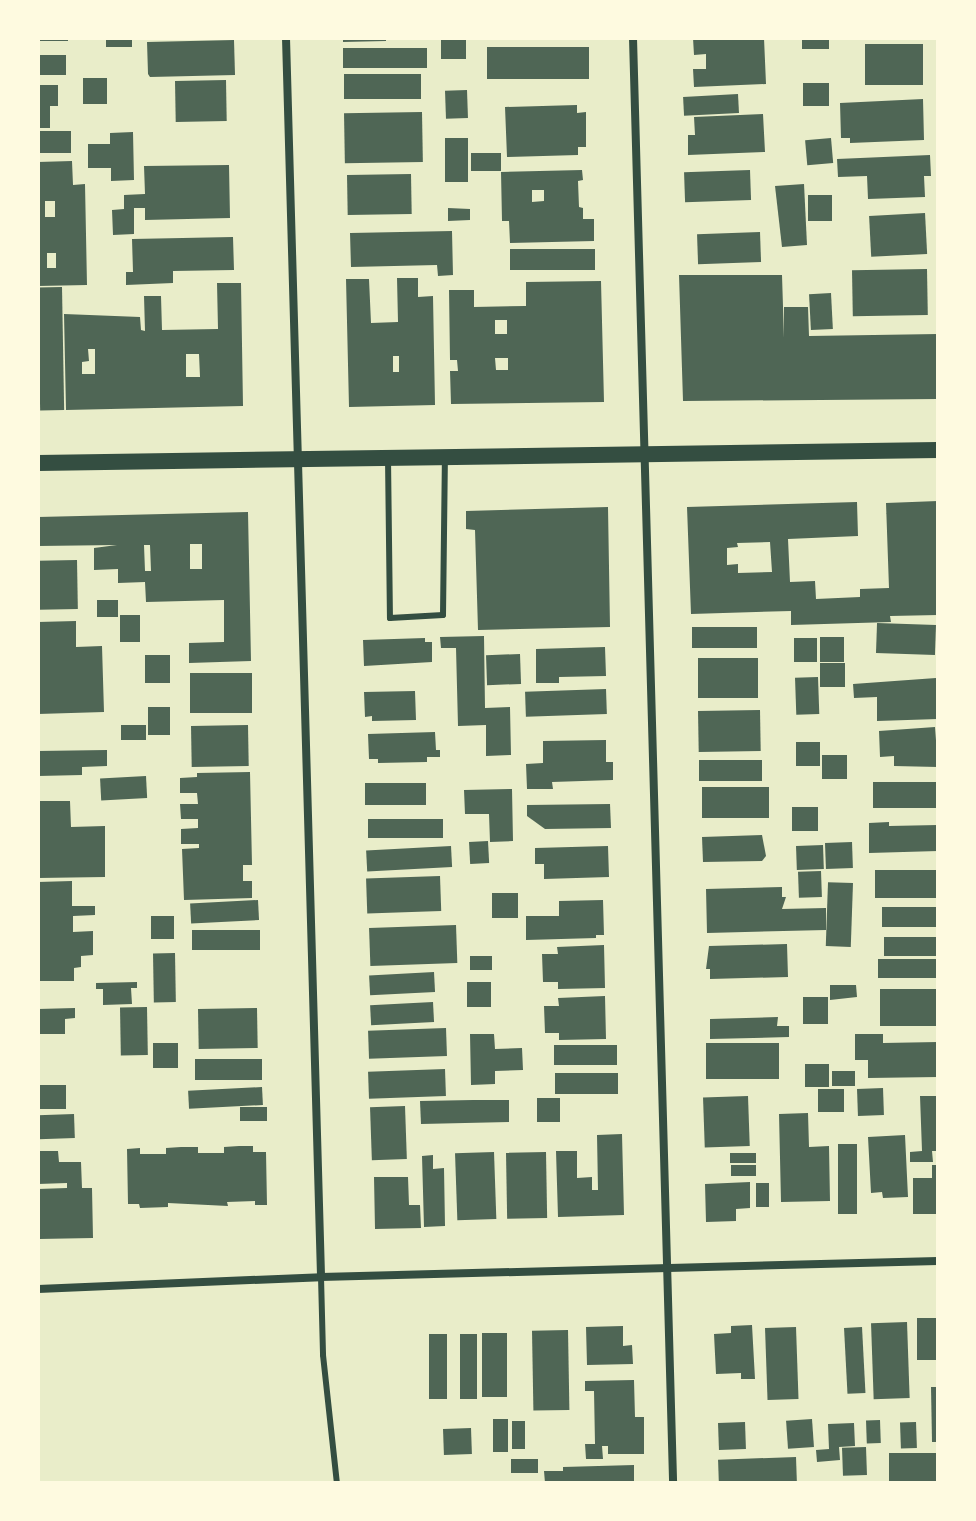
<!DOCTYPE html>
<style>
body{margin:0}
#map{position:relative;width:976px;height:1521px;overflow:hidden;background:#e9edc9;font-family:Arial,sans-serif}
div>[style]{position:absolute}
.building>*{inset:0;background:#4f6655;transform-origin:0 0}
.service>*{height:6px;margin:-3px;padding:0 3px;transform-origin:3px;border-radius:3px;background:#344e41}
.minor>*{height:8px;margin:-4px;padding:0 4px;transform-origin:4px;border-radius:4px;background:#344e41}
.secondary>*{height:16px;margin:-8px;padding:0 8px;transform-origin:8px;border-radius:8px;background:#344e41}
span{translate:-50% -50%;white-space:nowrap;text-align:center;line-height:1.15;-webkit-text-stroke:6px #fefae0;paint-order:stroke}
.frame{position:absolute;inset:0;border:40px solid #fefae0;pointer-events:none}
</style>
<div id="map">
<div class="building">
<i style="left:38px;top:38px;width:30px;height:3px"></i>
<i style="left:106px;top:38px;width:26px;height:9px"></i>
<i style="clip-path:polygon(343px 38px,386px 38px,386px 41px,343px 42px)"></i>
<i style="left:441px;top:38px;width:25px;height:21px"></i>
<i style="clip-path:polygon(693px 38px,764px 38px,766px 84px,694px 87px,693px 69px,706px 69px,706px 54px,694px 55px)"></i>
<i style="left:802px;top:38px;width:27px;height:11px"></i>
<i style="clip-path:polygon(234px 40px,235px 75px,150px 77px,148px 74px,147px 42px)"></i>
<i style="left:865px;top:44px;width:58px;height:41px"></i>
<i style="left:589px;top:47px;width:32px;height:102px;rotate:90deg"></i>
<i style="left:427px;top:48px;width:20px;height:84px;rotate:90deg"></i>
<i style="left:66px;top:55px;width:20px;height:28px;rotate:90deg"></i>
<i style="left:421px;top:74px;width:25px;height:77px;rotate:90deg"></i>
<i style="left:107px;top:78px;width:26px;height:24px;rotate:90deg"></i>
<i style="left:226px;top:80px;width:41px;height:51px;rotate:89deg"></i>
<i style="left:803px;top:83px;width:26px;height:23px"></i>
<i style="clip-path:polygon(38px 85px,58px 85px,58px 106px,50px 106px,50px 128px,38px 128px)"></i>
<i style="left:467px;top:90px;width:28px;height:22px;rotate:88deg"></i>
<i style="left:738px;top:94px;width:19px;height:55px;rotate:87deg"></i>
<i style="clip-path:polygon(923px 99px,924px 140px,850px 143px,850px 138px,841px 138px,840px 103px)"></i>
<i style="clip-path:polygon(577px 105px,577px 113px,586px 112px,586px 147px,578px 147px,578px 155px,507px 157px,505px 107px)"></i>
<i style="left:422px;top:112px;width:50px;height:78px;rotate:89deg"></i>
<i style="clip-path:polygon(763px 114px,765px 152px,688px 155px,688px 135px,695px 135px,694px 117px)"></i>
<i style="left:71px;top:131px;width:22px;height:33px;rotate:90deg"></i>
<i style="clip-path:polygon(133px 132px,134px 180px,111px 181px,111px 168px,88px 168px,88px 144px,110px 144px,110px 133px)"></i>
<i style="left:445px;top:138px;width:23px;height:44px"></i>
<i style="left:831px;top:138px;width:25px;height:26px;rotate:85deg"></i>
<i style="left:471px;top:153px;width:30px;height:18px"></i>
<i style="clip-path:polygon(930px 155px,931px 176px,924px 176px,925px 197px,868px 199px,867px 176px,838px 177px,837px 159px)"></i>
<i style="clip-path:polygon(evenodd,72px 161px,73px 185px,85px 184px,87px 285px,38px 286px,38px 162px,72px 161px,45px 201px,55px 201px,55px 217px,45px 217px,45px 201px,72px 161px,47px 253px,56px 253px,56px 268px,47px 268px,47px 253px)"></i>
<i style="clip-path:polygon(229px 165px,230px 218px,145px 220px,145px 208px,134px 208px,134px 234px,113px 235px,112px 210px,124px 209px,124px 195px,145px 194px,144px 166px)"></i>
<i style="clip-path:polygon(evenodd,582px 170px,583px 180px,578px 181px,579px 207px,583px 208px,583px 219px,594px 219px,594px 241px,510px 243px,509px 221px,502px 221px,501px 172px,582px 170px,532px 190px,544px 190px,544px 201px,532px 202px,532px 190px)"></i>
<i style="left:750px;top:170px;width:30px;height:66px;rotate:88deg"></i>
<i style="left:411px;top:174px;width:40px;height:64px;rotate:89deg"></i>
<i style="clip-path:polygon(804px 184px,807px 245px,782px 247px,775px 186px)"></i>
<i style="left:808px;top:195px;width:24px;height:26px"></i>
<i style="clip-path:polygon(448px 208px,470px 209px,470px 220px,448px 221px)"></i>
<i style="left:925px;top:213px;width:41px;height:56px;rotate:87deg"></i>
<i style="clip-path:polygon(452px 231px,453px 275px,438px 276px,437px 265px,351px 267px,350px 233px)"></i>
<i style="left:760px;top:232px;width:30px;height:63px;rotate:88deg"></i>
<i style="clip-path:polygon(233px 237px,234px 270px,173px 271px,173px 283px,126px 285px,126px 272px,133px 272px,132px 239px)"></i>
<i style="left:595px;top:249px;width:21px;height:85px;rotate:90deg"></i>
<i style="left:927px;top:269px;width:46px;height:75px;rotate:89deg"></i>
<i style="clip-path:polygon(679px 275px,782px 275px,784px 338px,784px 307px,808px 307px,809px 336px,938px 334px,938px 399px,683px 401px)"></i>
<i style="clip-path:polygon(evenodd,397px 278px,418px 278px,418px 297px,433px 296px,435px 405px,349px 407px,346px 279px,369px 279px,371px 323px,398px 322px,397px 278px,393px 356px,399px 356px,399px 372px,393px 372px,393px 356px)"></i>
<i style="clip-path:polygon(evenodd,601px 281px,604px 402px,451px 404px,450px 371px,458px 371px,457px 360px,450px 360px,449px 290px,474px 290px,474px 307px,526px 306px,526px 282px,601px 281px,495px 320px,507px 320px,507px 334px,495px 334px,495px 320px,601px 281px,495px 358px,508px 358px,508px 370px,496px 370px,495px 358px)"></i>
<i style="clip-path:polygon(evenodd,217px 283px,241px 283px,243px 406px,66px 410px,64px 314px,140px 317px,141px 330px,145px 331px,144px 296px,161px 296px,162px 330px,218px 329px,217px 283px,88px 349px,95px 349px,95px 374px,82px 374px,82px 362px,89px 361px,88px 349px,217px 283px,186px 354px,199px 354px,200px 377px,186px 377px,186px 354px)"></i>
<i style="left:62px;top:287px;width:123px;height:24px;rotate:89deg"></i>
<i style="left:831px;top:293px;width:36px;height:22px;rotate:87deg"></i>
<i style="clip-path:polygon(evenodd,938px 501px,938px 615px,890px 616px,891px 622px,791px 625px,791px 611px,691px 614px,687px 507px,857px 502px,858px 536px,788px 539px,790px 582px,815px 581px,816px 599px,860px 597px,860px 589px,889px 588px,886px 503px,938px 501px,770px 542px,772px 572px,738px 573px,738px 564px,727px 565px,727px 548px,738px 547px,737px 543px,770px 542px)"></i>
<i style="clip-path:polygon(608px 507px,610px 627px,478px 630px,475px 530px,466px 529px,466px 511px)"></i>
<i style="clip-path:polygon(evenodd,248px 512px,251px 661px,189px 663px,189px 643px,224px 642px,224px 600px,146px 602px,145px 582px,118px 583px,118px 569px,94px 570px,94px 548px,117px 545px,38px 546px,38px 517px,248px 512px,190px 544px,202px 544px,202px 569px,190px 569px,190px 544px,248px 512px,144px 545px,150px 545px,151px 571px,145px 571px,144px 545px)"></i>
<i style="left:77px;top:560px;width:49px;height:39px;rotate:89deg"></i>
<i style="left:97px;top:600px;width:21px;height:17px"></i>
<i style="left:120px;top:615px;width:20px;height:27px"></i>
<i style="clip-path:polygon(76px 621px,76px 647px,102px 646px,104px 712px,38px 714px,38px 622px)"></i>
<i style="left:936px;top:625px;width:30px;height:59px;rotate:92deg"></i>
<i style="left:757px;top:627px;width:21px;height:65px;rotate:90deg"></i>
<i style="clip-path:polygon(484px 636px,485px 708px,510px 707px,511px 755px,486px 756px,486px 725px,458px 726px,456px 648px,441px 648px,440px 637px)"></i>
<i style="left:820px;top:637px;width:24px;height:25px"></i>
<i style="clip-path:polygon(425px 638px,425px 642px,432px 642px,432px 662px,364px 666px,363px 640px)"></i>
<i style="left:794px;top:638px;width:23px;height:24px"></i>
<i style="clip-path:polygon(605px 647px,606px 676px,559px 677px,559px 683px,536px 683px,536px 649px)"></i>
<i style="left:520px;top:654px;width:30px;height:34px;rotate:88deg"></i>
<i style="left:145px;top:655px;width:25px;height:28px"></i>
<i style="left:698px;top:658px;width:60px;height:40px"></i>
<i style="left:845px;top:663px;width:24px;height:25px;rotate:90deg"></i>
<i style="left:252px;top:673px;width:40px;height:62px;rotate:90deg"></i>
<i style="left:818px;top:677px;width:37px;height:23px;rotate:88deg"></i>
<i style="clip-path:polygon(936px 678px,938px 719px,877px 721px,877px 697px,854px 698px,853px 684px)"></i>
<i style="left:606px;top:689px;width:25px;height:81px;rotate:88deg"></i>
<i style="clip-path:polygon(415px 691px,416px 720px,372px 721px,372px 716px,365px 717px,364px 692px)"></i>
<i style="left:170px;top:707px;width:28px;height:22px;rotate:90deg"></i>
<i style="left:760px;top:710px;width:41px;height:62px;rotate:89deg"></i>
<i style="left:121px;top:725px;width:25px;height:15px"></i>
<i style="left:248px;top:725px;width:41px;height:57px;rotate:89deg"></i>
<i style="clip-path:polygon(935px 727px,938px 767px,894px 766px,894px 756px,880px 757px,879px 731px)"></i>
<i style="clip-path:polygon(435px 732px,436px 750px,440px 750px,440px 757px,427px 757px,427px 762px,378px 763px,378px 759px,369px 759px,368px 734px)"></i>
<i style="clip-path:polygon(606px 740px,606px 762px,613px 762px,613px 780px,552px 782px,553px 789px,527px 789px,526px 764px,543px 763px,543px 741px)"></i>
<i style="left:796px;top:742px;width:24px;height:24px"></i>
<i style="clip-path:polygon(107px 750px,107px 766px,82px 767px,82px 775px,38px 776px,38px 751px)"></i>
<i style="left:822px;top:755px;width:25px;height:24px"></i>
<i style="left:762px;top:760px;width:21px;height:63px;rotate:90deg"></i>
<i style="clip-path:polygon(250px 772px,252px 865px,243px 865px,243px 881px,252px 881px,252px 898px,184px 900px,182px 849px,199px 848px,199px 844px,181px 844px,181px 829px,198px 828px,198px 819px,181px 819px,180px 804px,198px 804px,197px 793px,180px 793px,180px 778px,197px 777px,197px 773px)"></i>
<i style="left:146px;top:776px;width:22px;height:46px;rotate:87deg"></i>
<i style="left:938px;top:782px;width:26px;height:65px;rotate:90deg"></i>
<i style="left:426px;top:783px;width:22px;height:61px;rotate:90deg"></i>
<i style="left:702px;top:787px;width:67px;height:31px"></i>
<i style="clip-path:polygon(512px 789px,513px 841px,490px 842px,489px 814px,465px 814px,464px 790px)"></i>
<i style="clip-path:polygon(38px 801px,70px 801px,71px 827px,105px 826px,105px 877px,38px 878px)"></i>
<i style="clip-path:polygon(610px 804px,611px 828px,545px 829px,527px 816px,527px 805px)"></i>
<i style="left:792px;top:807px;width:26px;height:24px"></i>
<i style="left:443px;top:819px;width:19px;height:75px;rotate:90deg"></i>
<i style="clip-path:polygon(889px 822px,889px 826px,938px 825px,938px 851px,869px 853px,869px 823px)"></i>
<i style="clip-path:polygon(762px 835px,766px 856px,762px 861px,703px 862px,702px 837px)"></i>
<i style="left:488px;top:841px;width:22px;height:19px;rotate:87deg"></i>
<i style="left:852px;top:842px;width:26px;height:27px;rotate:88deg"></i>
<i style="left:823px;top:845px;width:24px;height:27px;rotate:88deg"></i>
<i style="left:451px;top:846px;width:21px;height:85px;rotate:87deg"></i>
<i style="clip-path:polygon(608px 846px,609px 877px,544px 879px,544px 864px,535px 864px,535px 848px)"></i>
<i style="left:938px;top:870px;width:28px;height:63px;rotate:90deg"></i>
<i style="left:821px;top:871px;width:26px;height:23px;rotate:88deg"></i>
<i style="left:440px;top:876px;width:35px;height:74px;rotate:88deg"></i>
<i style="clip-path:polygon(72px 881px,72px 906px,95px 906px,95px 915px,73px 916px,73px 932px,93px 931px,93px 955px,81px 956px,81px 967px,74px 968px,74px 981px,38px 981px,38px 882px)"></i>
<i style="left:853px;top:883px;width:64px;height:25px;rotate:92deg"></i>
<i style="clip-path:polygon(782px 887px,782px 897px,786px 897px,782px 909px,826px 908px,826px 930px,707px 933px,706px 889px)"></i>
<i style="left:492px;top:893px;width:26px;height:25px"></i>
<i style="left:258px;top:900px;width:20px;height:68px;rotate:87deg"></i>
<i style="clip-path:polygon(603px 900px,604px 935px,596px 935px,596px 938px,526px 940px,526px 916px,559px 916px,559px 901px)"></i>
<i style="left:938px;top:907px;width:20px;height:56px;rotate:90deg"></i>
<i style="left:151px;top:916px;width:23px;height:23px"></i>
<i style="left:456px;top:925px;width:38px;height:87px;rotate:88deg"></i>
<i style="left:260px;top:930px;width:20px;height:68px;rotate:90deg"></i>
<i style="left:938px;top:937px;width:19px;height:54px;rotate:90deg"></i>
<i style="clip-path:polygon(787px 944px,788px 977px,710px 979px,710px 969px,706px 969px,709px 946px)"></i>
<i style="clip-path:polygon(604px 945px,605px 988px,558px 989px,558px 982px,543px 982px,542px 954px,558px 954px,557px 947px)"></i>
<i style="left:175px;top:953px;width:49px;height:22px;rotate:89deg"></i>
<i style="left:492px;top:956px;width:14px;height:22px;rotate:90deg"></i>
<i style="left:938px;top:959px;width:19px;height:60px;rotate:90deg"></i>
<i style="left:434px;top:972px;width:20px;height:65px;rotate:87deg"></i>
<i style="clip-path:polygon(137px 982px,137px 988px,131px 988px,132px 1004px,103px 1005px,103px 989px,96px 989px,96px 983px)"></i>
<i style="left:467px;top:982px;width:24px;height:25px"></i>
<i style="clip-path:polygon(830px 985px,856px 985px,857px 997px,830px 1000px)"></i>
<i style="left:938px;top:989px;width:37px;height:58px;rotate:90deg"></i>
<i style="clip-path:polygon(605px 996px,606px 1039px,559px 1040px,559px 1033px,545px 1033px,544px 1006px,559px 1006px,558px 998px)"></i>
<i style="left:803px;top:997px;width:25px;height:27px"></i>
<i style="left:433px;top:1002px;width:20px;height:63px;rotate:87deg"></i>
<i style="left:147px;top:1007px;width:48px;height:27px;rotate:89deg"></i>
<i style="clip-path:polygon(75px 1008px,75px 1018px,65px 1019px,65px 1034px,38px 1034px,38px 1009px)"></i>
<i style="left:257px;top:1008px;width:40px;height:59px;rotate:89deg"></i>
<i style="clip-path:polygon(778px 1017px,777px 1026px,789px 1026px,789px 1037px,710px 1039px,710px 1019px)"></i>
<i style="left:446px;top:1028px;width:28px;height:78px;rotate:88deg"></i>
<i style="clip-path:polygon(470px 1034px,494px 1034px,495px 1049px,522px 1048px,523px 1070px,495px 1071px,495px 1084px,471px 1085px)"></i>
<i style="clip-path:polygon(855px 1034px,883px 1034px,883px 1043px,938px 1042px,938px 1077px,868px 1078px,868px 1060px,855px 1060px)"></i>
<i style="left:153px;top:1043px;width:25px;height:25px"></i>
<i style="left:779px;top:1043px;width:36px;height:73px;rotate:90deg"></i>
<i style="left:617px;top:1045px;width:20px;height:63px;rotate:90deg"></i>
<i style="left:262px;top:1059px;width:21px;height:67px;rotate:90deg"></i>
<i style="left:805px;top:1064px;width:24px;height:23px"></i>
<i style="left:445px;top:1069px;width:27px;height:77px;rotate:88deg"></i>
<i style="left:855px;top:1071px;width:15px;height:23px;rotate:90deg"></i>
<i style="left:618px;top:1073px;width:21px;height:63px;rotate:90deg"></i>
<i style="left:66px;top:1085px;width:24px;height:28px;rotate:90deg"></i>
<i style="left:262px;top:1087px;width:18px;height:74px;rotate:87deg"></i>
<i style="left:883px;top:1088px;width:27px;height:26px;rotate:88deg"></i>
<i style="left:844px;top:1089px;width:23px;height:26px;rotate:90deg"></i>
<i style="left:748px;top:1096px;width:50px;height:45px;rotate:88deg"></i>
<i style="clip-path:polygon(920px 1096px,938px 1096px,938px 1151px,932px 1151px,933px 1162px,910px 1162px,910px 1152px,922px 1151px)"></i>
<i style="left:537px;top:1098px;width:23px;height:24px"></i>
<i style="clip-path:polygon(473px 1100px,509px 1100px,509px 1122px,421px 1124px,420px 1101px)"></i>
<i style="left:405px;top:1106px;width:53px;height:35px;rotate:88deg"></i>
<i style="left:240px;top:1107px;width:27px;height:14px"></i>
<i style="clip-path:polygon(808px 1113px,809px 1147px,829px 1146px,830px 1201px,781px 1202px,779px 1114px)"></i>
<i style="left:74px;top:1114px;width:24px;height:36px;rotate:88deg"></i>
<i style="clip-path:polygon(622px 1134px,624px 1215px,558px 1217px,556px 1151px,577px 1151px,577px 1178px,592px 1177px,592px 1190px,598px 1190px,597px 1135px)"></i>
<i style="clip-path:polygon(905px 1135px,908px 1197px,883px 1198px,882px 1192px,871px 1193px,868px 1137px)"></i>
<i style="left:838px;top:1144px;width:19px;height:70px"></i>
<i style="clip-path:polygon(239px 1146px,253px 1146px,253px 1152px,266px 1152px,267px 1205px,255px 1205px,255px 1201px,227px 1202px,228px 1206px,168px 1203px,168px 1207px,140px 1208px,139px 1204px,128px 1204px,127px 1149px,140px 1148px,140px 1154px,166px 1154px,166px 1148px,181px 1147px,198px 1147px,198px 1153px,224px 1153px,224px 1147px)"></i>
<i style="clip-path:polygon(38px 1151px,58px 1151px,59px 1162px,81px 1162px,82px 1188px,92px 1188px,93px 1238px,39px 1239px,38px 1189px,67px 1188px,67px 1183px,38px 1184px)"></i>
<i style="left:494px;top:1152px;width:67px;height:39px;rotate:88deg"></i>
<i style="left:546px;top:1152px;width:66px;height:40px;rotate:89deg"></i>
<i style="left:730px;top:1153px;width:26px;height:10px"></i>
<i style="clip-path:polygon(433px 1155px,433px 1169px,444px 1168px,445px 1226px,424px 1227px,422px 1156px)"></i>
<i style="left:756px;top:1165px;width:11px;height:25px;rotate:90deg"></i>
<i style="clip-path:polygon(932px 1165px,938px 1165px,938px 1214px,913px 1214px,913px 1178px,932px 1178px)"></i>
<i style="clip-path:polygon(374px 1177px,408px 1177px,409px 1205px,420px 1205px,421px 1228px,375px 1229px)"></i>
<i style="clip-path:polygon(750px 1182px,750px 1208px,736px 1209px,736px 1221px,706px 1222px,705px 1184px)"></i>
<i style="left:756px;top:1183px;width:13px;height:24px"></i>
<i style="left:938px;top:1318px;width:42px;height:21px;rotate:90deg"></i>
<i style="left:907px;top:1322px;width:76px;height:36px;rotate:88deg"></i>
<i style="clip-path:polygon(752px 1325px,755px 1379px,741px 1379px,741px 1373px,716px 1374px,714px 1334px,731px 1333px,731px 1326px)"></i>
<i style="clip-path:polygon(623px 1326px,623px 1346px,632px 1345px,633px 1364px,587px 1365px,586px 1327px)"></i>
<i style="left:796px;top:1327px;width:72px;height:31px;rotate:88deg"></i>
<i style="left:862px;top:1327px;width:66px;height:18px;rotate:87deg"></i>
<i style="left:568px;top:1330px;width:80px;height:36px;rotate:89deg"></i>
<i style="left:482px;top:1333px;width:25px;height:64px"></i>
<i style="left:429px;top:1334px;width:18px;height:65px"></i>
<i style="left:460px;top:1334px;width:17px;height:65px"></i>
<i style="clip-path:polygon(634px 1380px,635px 1417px,644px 1417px,644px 1454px,608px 1454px,608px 1446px,602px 1446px,603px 1459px,586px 1459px,585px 1444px,595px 1444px,594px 1391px,585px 1391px,585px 1381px)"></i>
<i style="clip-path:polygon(931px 1387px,938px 1387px,938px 1442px,932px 1442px)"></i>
<i style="left:493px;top:1419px;width:15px;height:33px"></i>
<i style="left:812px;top:1419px;width:28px;height:26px;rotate:86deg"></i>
<i style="left:880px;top:1420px;width:23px;height:14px;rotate:88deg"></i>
<i style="left:525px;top:1421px;width:28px;height:13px;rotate:90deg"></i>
<i style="left:745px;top:1422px;width:27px;height:27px;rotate:88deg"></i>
<i style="left:916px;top:1422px;width:26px;height:16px;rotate:88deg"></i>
<i style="clip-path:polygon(854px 1423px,855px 1446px,839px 1447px,840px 1460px,817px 1462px,816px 1450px,829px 1449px,828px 1424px)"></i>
<i style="left:471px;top:1428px;width:26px;height:28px;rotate:88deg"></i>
<i style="left:866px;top:1447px;width:28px;height:24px;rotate:88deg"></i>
<i style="left:938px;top:1453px;width:30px;height:49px;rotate:90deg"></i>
<i style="left:796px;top:1457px;width:26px;height:78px;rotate:88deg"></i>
<i style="left:538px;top:1459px;width:14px;height:27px;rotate:90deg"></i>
<i style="clip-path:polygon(634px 1465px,634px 1483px,545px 1483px,544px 1471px,563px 1471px,563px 1467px)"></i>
</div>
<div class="service">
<i style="left:388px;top:458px;width:160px;rotate:89.3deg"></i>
<i style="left:390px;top:618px;width:53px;rotate:-3.2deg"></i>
<i style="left:443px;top:615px;width:155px;rotate:-89.3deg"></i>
<i style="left:321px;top:1277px;width:78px;rotate:88.5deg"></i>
<i style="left:323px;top:1355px;width:129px;rotate:83.8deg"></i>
</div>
<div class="minor">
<i style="left:286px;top:38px;width:1239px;rotate:88.38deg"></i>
<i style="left:633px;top:38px;width:1446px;rotate:88.41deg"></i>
<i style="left:38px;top:1289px;width:283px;rotate:-2.4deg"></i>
<i style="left:321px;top:1277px;width:617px;rotate:-1.49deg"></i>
</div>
<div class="secondary">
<i style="left:38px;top:463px;width:900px;rotate:-0.83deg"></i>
</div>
<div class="frame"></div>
</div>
